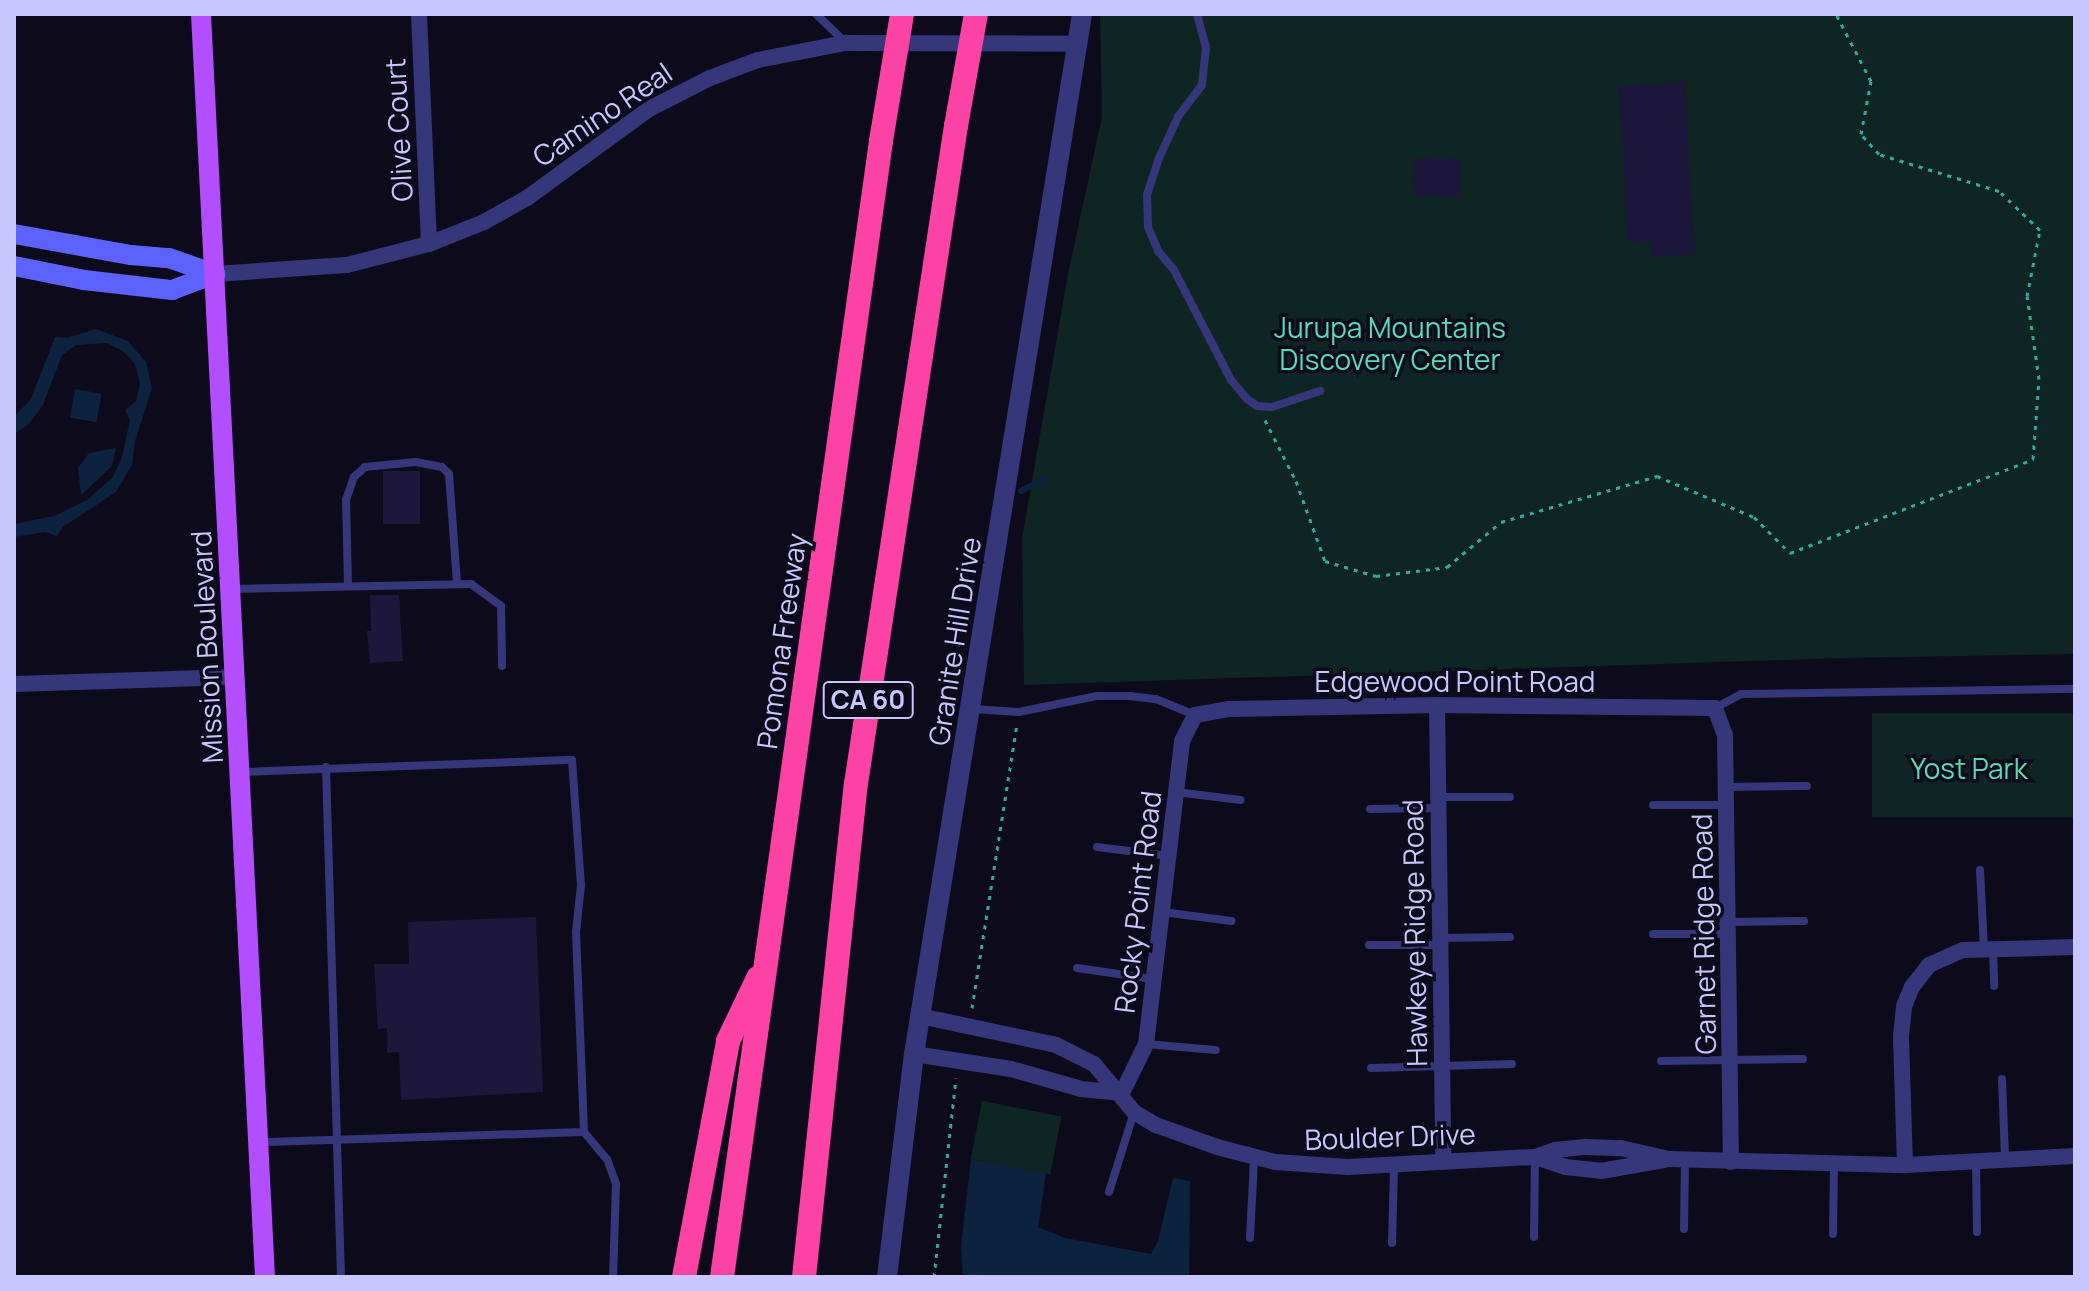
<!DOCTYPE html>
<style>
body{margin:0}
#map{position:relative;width:2089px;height:1291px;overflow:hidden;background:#0d0b1b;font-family:Manrope,sans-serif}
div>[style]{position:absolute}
.green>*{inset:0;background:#0e2523;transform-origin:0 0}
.water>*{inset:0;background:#0c223e;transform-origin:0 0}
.stream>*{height:6px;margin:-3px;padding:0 3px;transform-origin:3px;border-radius:3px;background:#0c223e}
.building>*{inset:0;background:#1d173c;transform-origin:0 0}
.path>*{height:3px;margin-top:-1.5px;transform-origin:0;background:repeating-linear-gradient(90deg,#2dab9d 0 4px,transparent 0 10px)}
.service>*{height:8px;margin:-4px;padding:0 4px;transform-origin:4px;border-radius:4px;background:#36377a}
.minor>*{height:16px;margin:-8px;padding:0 8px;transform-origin:8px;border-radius:8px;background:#36377a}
.tertiary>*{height:20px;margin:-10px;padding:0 10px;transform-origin:10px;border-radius:10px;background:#36377a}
.secondary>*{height:20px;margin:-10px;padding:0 10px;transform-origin:10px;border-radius:10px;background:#5e62fd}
.primary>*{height:20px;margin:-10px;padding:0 10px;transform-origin:10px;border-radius:10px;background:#b24efd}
.motorway>*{height:24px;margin:-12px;padding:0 12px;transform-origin:12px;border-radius:12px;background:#fd42a5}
.motorway-bridge>*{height:24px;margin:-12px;padding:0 12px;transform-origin:12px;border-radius:12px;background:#fd42a5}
span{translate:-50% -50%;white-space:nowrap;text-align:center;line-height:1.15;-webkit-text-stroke:7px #0d0b1b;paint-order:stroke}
.shield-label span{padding:2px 6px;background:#0d0b1b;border:2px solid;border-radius:6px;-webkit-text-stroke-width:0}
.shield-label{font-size:26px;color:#c9c6fe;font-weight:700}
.street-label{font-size:28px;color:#c9c6fe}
.park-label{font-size:28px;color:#54dcb3}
.frame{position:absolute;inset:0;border:16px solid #c9c6fe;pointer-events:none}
</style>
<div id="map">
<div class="green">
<i style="clip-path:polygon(1100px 14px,2075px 14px,2075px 654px,1843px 658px,1024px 685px,1022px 539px,1068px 274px,1102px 117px)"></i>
<i style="left:2075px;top:713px;width:104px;height:203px;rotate:90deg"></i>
<i style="left:982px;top:1101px;width:81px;height:59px;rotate:11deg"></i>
</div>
<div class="water">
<i style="clip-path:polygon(96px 329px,128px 341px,146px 362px,152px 388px,135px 441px,132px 465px,116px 492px,63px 527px,57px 536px,45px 532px,14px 537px,14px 524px,54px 516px,87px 500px,112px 478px,121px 460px,130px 420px,125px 410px,136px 401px,140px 383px,135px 364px,124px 352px,107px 343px,76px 345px,62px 355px,43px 405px,29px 424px,14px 434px,14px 417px,31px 399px,55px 337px,67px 338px)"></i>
<i style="left:75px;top:389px;width:27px;height:29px;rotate:10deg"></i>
<i style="clip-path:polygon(116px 448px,112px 466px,81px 495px,78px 468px,89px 453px)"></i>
<i style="clip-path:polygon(971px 1159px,1046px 1173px,1038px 1227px,1065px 1238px,1151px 1254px,1158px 1241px,1173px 1178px,1190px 1181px,1189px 1277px,963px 1277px,961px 1247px)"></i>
</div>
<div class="stream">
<i style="left:1021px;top:491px;width:27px;rotate:-28deg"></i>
</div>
<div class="building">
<i style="clip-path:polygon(1685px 82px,1694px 254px,1652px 257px,1651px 241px,1628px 243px,1619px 86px)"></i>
<i style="left:1414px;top:158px;width:46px;height:38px;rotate:1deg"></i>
<i style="left:383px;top:471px;width:37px;height:53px"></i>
<i style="clip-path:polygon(370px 595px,399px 595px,403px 661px,370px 663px,367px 631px,371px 631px)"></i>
<i style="clip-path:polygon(536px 917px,543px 1092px,401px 1100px,399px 1052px,387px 1053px,387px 1028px,378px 1029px,374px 964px,409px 964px,408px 922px)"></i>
</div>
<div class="path">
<i style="left:1265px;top:420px;width:68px;rotate:63.1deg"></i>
<i style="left:1296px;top:481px;width:85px;rotate:70.1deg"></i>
<i style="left:1325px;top:561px;width:53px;rotate:16.4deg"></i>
<i style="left:1376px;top:576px;width:72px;rotate:-7.2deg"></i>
<i style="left:1447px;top:567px;width:70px;rotate:-39.8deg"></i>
<i style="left:1501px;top:522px;width:163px;rotate:-16.4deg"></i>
<i style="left:1657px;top:476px;width:105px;rotate:22.9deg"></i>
<i style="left:1754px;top:517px;width:51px;rotate:45deg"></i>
<i style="left:1790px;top:553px;width:261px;rotate:-21.1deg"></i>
<i style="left:2033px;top:459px;width:80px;rotate:-85.7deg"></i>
<i style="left:2039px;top:379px;width:84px;rotate:-98.2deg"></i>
<i style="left:2027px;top:296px;width:67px;rotate:-78.9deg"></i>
<i style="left:2040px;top:230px;width:57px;rotate:-136.4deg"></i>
<i style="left:1999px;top:191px;width:126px;rotate:-162.9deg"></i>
<i style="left:1879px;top:154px;width:27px;rotate:-132deg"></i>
<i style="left:1861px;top:134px;width:54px;rotate:-79.3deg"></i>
<i style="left:1871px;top:81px;width:76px;rotate:-117.6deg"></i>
<i style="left:972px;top:1008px;width:289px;rotate:-81deg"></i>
<i style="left:934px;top:1277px;width:200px;rotate:-83.7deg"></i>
</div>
<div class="service">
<i style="left:816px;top:14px;width:39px;rotate:44deg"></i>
<i style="left:1197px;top:14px;width:34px;rotate:75deg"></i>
<i style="left:1206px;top:47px;width:38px;rotate:96deg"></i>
<i style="left:1202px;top:85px;width:40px;rotate:127deg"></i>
<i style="left:1178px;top:117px;width:45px;rotate:114.9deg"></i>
<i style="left:1159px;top:158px;width:39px;rotate:108deg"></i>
<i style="left:1147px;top:195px;width:32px;rotate:88deg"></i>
<i style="left:1148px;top:227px;width:26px;rotate:67deg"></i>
<i style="left:1158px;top:251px;width:25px;rotate:50deg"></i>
<i style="left:1174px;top:270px;width:124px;rotate:62.6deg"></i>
<i style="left:1231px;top:380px;width:25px;rotate:50deg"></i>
<i style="left:1247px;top:399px;width:12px;rotate:35deg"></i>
<i style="left:1257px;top:406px;width:15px;rotate:4deg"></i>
<i style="left:1272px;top:407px;width:51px;rotate:-18.4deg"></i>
<i style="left:348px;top:585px;width:85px;rotate:-91.3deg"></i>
<i style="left:346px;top:500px;width:24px;rotate:-71deg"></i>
<i style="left:354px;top:477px;width:15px;rotate:-42deg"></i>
<i style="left:365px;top:467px;width:51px;rotate:-5.6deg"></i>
<i style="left:416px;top:462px;width:26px;rotate:11deg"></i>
<i style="left:442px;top:467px;width:10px;rotate:45deg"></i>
<i style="left:449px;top:474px;width:110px;rotate:85.8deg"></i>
<i style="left:232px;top:589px;width:239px;rotate:-1.2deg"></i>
<i style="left:471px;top:584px;width:37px;rotate:36deg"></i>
<i style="left:501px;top:606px;width:60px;rotate:89deg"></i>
<i style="left:1715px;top:708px;width:30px;rotate:-28deg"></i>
<i style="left:1741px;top:694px;width:334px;rotate:-0.9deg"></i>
<i style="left:972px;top:709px;width:47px;rotate:3.7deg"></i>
<i style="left:1019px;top:712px;width:80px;rotate:-11.6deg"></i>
<i style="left:1097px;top:696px;width:33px"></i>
<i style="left:1130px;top:696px;width:26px;rotate:7deg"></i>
<i style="left:1156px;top:699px;width:42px;rotate:22.3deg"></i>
<i style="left:326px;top:767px;width:510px;rotate:88.32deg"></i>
<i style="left:241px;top:772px;width:331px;rotate:-2.1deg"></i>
<i style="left:572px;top:760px;width:125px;rotate:85.9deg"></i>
<i style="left:581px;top:885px;width:47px;rotate:96.1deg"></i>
<i style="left:576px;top:932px;width:200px;rotate:87.7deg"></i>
<i style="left:584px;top:1132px;width:325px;rotate:178.2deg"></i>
<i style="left:1726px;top:787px;width:81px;rotate:-0.7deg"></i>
<i style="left:1176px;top:792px;width:65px;rotate:7deg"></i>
<i style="left:1438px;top:797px;width:72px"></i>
<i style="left:1653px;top:805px;width:72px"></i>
<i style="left:1370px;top:809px;width:68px;rotate:-0.8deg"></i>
<i style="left:1097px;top:847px;width:72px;rotate:7.2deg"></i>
<i style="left:1980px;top:870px;width:79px;rotate:87.1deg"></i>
<i style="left:1162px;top:912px;width:70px;rotate:7.4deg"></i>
<i style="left:1729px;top:922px;width:75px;rotate:-0.8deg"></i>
<i style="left:1653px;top:934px;width:75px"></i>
<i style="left:1440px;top:938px;width:70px;rotate:-0.8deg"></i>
<i style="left:1369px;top:945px;width:70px"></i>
<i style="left:1993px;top:950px;width:36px;rotate:88deg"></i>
<i style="left:1077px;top:968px;width:77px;rotate:8.2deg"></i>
<i style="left:1146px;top:1044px;width:70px;rotate:4.9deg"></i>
<i style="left:1661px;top:1061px;width:142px;rotate:-0.8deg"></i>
<i style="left:1371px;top:1068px;width:141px;rotate:-1.6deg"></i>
<i style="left:2002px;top:1079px;width:79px;rotate:87.8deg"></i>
<i style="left:584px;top:1132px;width:35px;rotate:50deg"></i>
<i style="left:607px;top:1159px;width:27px;rotate:70deg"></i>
<i style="left:616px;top:1184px;width:93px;rotate:91.8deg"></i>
<i style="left:1976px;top:1161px;width:71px;rotate:89.2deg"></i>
<i style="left:1109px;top:1192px;width:84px;rotate:-72.6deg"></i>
<i style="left:1684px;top:1229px;width:69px;rotate:-89.2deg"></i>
<i style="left:1833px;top:1234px;width:70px;rotate:-89.2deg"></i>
<i style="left:1534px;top:1237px;width:80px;rotate:-89.3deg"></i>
<i style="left:1250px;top:1238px;width:80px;rotate:-87.1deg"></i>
<i style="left:1392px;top:1243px;width:78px;rotate:-88.5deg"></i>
</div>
<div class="minor">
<i style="left:419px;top:14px;width:230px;rotate:87.5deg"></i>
<i style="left:215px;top:274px;width:132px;rotate:-3.9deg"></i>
<i style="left:347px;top:265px;width:85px;rotate:-14.4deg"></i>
<i style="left:429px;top:244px;width:59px;rotate:-21.8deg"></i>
<i style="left:484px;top:222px;width:49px;rotate:-29.2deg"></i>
<i style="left:527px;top:198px;width:151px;rotate:-36.1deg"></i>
<i style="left:649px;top:109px;width:68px;rotate:-26.9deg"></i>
<i style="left:710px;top:78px;width:51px;rotate:-20.6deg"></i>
<i style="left:758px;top:60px;width:89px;rotate:-11.1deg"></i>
<i style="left:845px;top:43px;width:231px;rotate:0.2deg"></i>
<i style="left:14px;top:684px;width:222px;rotate:-1.8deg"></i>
<i style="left:1437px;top:705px;width:456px;rotate:89.2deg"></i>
<i style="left:920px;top:1016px;width:139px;rotate:12deg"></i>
<i style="left:1056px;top:1045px;width:42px;rotate:26.6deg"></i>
<i style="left:1094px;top:1064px;width:62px;rotate:50.2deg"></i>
<i style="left:1134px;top:1112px;width:26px;rotate:31deg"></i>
<i style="left:1156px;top:1125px;width:65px;rotate:19.8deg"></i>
<i style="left:1217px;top:1147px;width:60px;rotate:14.5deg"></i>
<i style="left:1275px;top:1162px;width:73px;rotate:3.9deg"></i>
<i style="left:1348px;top:1167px;width:187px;rotate:-3.1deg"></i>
<i style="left:1535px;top:1157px;width:21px;rotate:-19deg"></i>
<i style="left:1555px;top:1150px;width:30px;rotate:-6deg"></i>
<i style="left:1585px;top:1147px;width:36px;rotate:2deg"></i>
<i style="left:1621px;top:1148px;width:49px;rotate:12.9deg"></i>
<i style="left:1669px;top:1159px;width:236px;rotate:1.5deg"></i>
<i style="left:1905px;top:1165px;width:170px;rotate:-3deg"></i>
<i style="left:914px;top:1054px;width:98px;rotate:8.8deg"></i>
<i style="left:1011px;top:1069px;width:73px;rotate:15.9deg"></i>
<i style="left:1081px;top:1089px;width:41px;rotate:5.6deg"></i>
<i style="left:1122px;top:1093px;width:55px;rotate:-63.9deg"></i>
<i style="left:1146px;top:1044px;width:305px;rotate:-83.2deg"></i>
<i style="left:1182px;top:741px;width:29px;rotate:-63deg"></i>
<i style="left:1195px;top:715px;width:35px;rotate:-10deg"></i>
<i style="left:1229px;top:709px;width:208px;rotate:-1.1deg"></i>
<i style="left:1437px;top:705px;width:278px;rotate:0.6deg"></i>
<i style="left:1715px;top:708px;width:29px;rotate:70deg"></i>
<i style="left:1725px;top:735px;width:427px;rotate:89.2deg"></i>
<i style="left:1535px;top:1157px;width:32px;rotate:18deg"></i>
<i style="left:1565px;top:1167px;width:36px;rotate:6deg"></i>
<i style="left:1601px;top:1171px;width:64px;rotate:-9.9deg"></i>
<i style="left:1905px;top:1165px;width:129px;rotate:-91.8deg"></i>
<i style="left:1901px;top:1036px;width:30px;rotate:-84deg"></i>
<i style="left:1904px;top:1006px;width:21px;rotate:-67deg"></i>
<i style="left:1912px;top:987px;width:28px;rotate:-52deg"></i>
<i style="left:1929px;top:965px;width:37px;rotate:-24deg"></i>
<i style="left:1963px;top:950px;width:112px;rotate:-1.5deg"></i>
</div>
<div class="tertiary">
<i style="left:887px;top:1277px;width:225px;rotate:-83.1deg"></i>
<i style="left:914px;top:1054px;width:1053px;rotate:-80.82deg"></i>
</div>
<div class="secondary">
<i style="left:14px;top:234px;width:119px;rotate:10.2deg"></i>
<i style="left:131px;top:255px;width:38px;rotate:5deg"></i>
<i style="left:169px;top:258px;width:49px;rotate:19.2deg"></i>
<i style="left:14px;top:266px;width:71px;rotate:11.3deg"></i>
<i style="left:84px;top:280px;width:89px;rotate:6.5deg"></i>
<i style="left:172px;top:290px;width:46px;rotate:-20.4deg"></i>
</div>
<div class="primary">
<i style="left:201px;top:14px;width:1265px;rotate:87.1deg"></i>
</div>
<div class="motorway">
<i style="left:684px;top:1277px;width:240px;rotate:-79.4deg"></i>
<i style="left:728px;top:1041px;width:70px;rotate:-64.5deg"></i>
<i style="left:722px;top:1277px;width:1147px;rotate:-82.03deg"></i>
<i style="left:804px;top:1277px;width:496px;rotate:-84deg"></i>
<i style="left:856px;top:784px;width:666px;rotate:-81.36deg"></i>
</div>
<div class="motorway-bridge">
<i style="left:956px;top:126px;width:114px;rotate:-79.9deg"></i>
<i style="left:881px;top:141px;width:129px;rotate:-80.6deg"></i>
</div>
<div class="shield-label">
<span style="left:868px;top:700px">CA 60</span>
</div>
<div class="street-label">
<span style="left:602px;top:114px;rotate:-34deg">Camino Real</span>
<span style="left:398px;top:130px;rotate:-93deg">Olive Court</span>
<span style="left:781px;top:641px;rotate:-82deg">Pomona Freeway</span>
<span style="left:954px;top:641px;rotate:-81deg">Granite Hill Drive</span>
<span style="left:206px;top:647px;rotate:-93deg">Mission Boulevard</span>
<span style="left:1455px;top:681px">Edgewood Point Road</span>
<span style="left:1137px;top:902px;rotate:-83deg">Rocky Point Road</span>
<span style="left:1414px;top:933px;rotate:-91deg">Hawkeye Ridge Road</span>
<span style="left:1703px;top:934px;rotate:-91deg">Garnet Ridge Road</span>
<span style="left:1390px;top:1136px;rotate:-2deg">Boulder Drive</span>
</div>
<div class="park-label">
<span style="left:1390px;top:343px">Jurupa Mountains<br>Discovery Center</span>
<span style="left:1969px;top:768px">Yost Park</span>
</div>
<div class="frame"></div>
</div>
